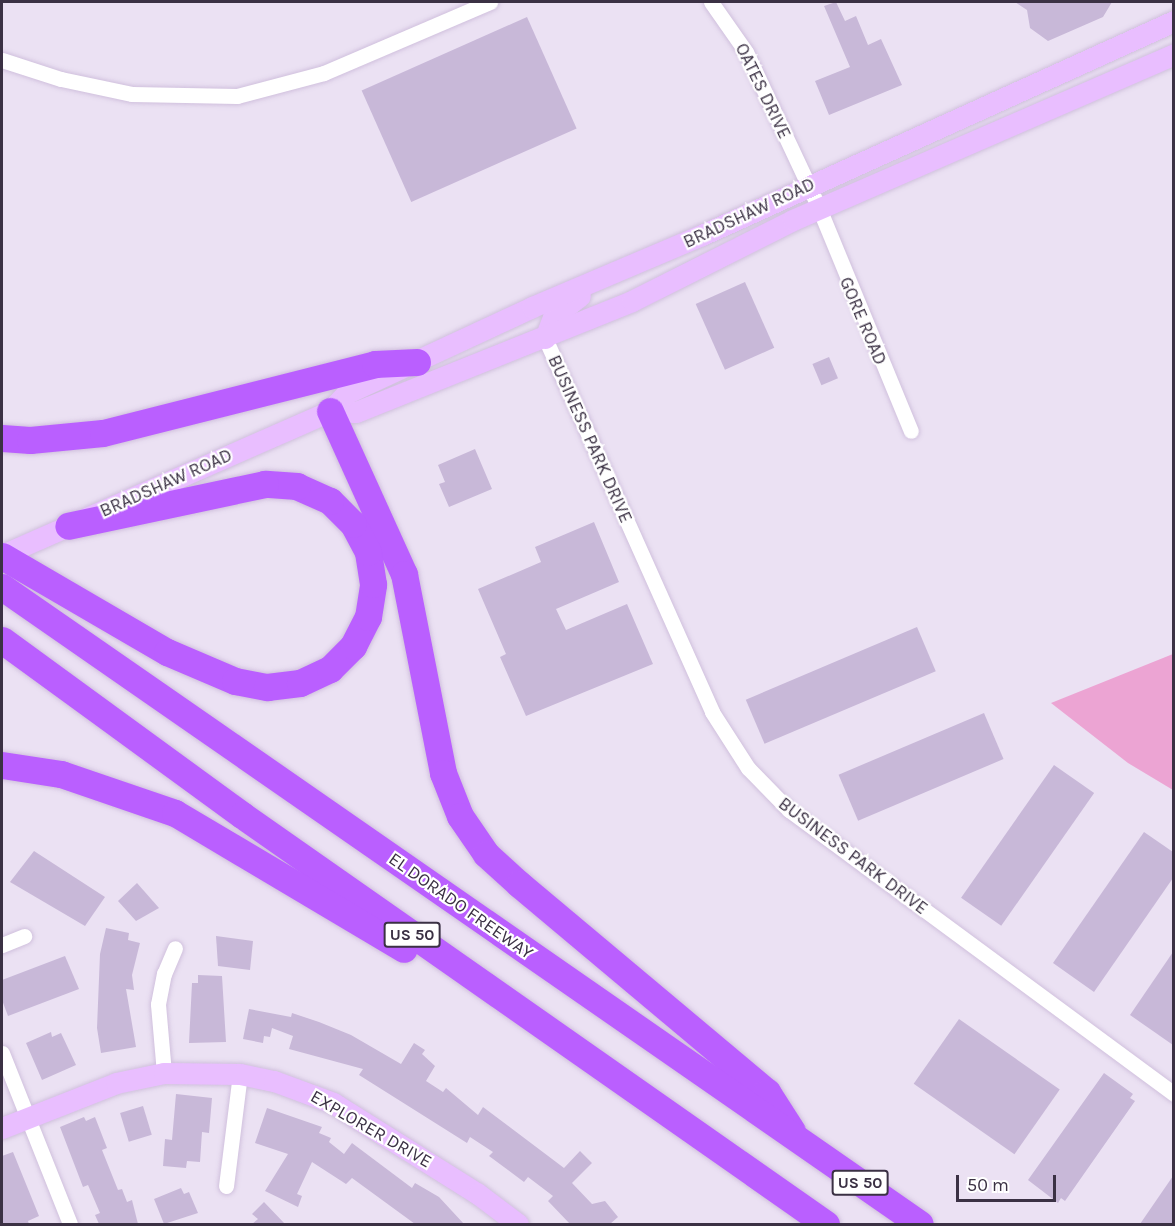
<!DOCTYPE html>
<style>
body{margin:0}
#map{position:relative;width:1175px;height:1226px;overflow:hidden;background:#ebe1f3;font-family:Karla,sans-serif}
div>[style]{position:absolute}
.green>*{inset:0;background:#eca4d3}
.building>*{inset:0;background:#c8b8d8;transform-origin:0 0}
.roads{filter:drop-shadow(0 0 2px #d0c0dd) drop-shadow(0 0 2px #d0c0dd)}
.street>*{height:15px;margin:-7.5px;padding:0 7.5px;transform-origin:7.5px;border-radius:7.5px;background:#fff}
.secondary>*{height:21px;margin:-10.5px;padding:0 10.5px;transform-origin:10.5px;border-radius:10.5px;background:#e9beff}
.highway>*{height:27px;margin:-13.5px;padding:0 13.5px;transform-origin:13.5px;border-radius:13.5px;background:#ba5fff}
span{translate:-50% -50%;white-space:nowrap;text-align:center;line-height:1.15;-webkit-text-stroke:4.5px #fff;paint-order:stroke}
.shield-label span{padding:2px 4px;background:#fff;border:2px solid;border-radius:4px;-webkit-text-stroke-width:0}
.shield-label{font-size:16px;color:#3b3144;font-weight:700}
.street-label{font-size:18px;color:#3b3144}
.frame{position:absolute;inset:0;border:3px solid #3b3144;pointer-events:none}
.scale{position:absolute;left:956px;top:1175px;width:100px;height:27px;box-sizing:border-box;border:3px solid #3b3144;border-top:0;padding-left:8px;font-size:18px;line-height:21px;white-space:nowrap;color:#3b3144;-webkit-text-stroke:4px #fff;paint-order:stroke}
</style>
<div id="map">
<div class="green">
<i style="clip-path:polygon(1173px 654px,1173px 790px,1128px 763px,1051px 703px)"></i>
</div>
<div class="building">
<i style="clip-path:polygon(836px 2px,845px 21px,856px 16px,868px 45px,881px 39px,902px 85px,829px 115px,815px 81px,850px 67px,824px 6px)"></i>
<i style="clip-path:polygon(1015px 2px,1112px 2px,1103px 17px,1048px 41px,1030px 28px,1027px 10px)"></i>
<i style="left:527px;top:17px;width:122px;height:181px;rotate:66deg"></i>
<i style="left:745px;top:282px;width:72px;height:54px;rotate:66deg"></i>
<i style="left:829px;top:357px;width:23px;height:18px;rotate:67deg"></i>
<i style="clip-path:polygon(475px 449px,492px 489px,449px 507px,439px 484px,445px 482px,438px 465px)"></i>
<i style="clip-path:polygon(594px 522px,619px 582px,556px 609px,566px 630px,627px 604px,653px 664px,526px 716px,500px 657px,506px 654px,478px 589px,541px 562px,535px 547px)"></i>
<i style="left:917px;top:627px;width:48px;height:186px;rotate:67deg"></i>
<i style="left:984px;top:713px;width:50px;height:158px;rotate:67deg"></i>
<i style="left:1054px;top:765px;width:49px;height:162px;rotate:35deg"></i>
<i style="clip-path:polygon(1144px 832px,1173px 852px,1173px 878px,1094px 992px,1053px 963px)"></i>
<i style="clip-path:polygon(34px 851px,105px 897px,85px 926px,10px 882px)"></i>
<i style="clip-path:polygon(137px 883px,159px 908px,136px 921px,118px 901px)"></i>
<i style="clip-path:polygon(106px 928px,129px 933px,128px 940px,140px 943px,132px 975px,134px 990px,126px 989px,136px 1047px,101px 1053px,97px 1028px,100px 954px)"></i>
<i style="clip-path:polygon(216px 936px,253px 941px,250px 970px,218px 966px)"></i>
<i style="clip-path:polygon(1173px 952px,1173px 1045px,1130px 1015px)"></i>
<i style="clip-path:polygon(65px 956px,79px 989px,8px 1016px,2px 1000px,2px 980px)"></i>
<i style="clip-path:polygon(198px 975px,222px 976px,226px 1042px,189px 1043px,192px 983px,198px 983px)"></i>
<i style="clip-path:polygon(249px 1009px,291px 1017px,292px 1013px,319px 1022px,351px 1035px,401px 1064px,414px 1043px,425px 1050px,422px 1054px,435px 1066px,426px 1081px,443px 1092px,446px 1088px,478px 1115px,483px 1107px,564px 1168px,580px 1151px,592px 1163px,572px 1183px,592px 1204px,605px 1201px,618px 1217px,610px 1224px,570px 1224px,548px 1201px,553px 1196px,528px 1177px,524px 1182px,489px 1156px,493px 1152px,470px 1137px,467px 1143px,359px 1075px,363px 1069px,289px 1049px,293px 1036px,272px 1028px,270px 1037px,264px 1036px,263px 1043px,243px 1039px)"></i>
<i style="left:959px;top:1019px;width:123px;height:79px;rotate:35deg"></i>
<i style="clip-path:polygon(51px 1032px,52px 1037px,61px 1033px,76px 1065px,42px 1080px,26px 1043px)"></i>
<i style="clip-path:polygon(1104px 1073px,1133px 1094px,1130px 1098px,1135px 1101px,1065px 1201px,1061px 1198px,1058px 1203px,1028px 1180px)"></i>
<i style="clip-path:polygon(176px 1094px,212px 1098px,209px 1133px,202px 1132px,200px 1162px,187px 1161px,186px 1168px,163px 1166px,165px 1139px,172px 1140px)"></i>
<i style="left:143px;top:1106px;width:30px;height:24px;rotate:73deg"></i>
<i style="clip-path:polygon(267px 1108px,322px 1127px,319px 1133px,331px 1138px,329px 1142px,344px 1154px,352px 1143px,412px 1188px,415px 1183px,439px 1197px,464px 1224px,415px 1224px,352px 1178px,346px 1184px,312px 1162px,297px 1194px,302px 1196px,298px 1207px,265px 1191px,288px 1154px,255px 1143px)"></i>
<i style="clip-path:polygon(84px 1117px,86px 1121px,95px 1117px,107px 1148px,102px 1150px,118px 1190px,122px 1189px,127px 1202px,132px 1200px,138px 1224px,99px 1224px,95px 1215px,100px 1213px,88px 1185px,83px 1187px,60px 1127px)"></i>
<i style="clip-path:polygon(13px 1152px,39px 1216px,28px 1221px,29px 1224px,3px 1224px,2px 1220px,2px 1156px)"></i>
<i style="clip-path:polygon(1173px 1176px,1173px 1224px,1140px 1224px)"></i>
<i style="clip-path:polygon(181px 1188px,184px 1194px,189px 1192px,198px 1213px,164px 1224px,154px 1199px)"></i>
<i style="clip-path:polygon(264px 1202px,285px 1224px,252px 1224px,258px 1219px,252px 1214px)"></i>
</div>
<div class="roads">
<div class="street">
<i style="left:711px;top:2px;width:61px;rotate:55deg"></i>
<i style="left:746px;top:52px;width:172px;rotate:64.9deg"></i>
<i style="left:819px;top:208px;width:241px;rotate:67.6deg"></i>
<i style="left:2px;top:60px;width:62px;rotate:17.9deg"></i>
<i style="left:61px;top:79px;width:73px;rotate:11.9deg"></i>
<i style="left:132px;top:94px;width:105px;rotate:1.1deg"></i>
<i style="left:237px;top:96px;width:90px;rotate:-14.8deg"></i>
<i style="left:324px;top:73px;width:181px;rotate:-23.2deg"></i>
<i style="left:545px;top:338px;width:410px;rotate:65.9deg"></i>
<i style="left:712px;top:712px;width:67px;rotate:57.3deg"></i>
<i style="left:748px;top:768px;width:59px;rotate:45.7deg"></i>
<i style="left:789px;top:810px;width:478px;rotate:36.4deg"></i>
<i style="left:2px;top:945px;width:24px;rotate:-22deg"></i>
<i style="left:2px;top:1053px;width:184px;rotate:68.3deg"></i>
<i style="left:164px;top:1073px;width:69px;rotate:-95deg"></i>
<i style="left:158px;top:1004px;width:31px;rotate:-79deg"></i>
<i style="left:164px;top:974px;width:28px;rotate:-67deg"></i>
<i style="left:226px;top:1186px;width:113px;rotate:-82.9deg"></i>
</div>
<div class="secondary">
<i style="left:545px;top:338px;width:22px;rotate:-69deg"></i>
<i style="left:553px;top:317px;width:34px;rotate:-38deg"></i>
<i style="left:330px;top:411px;width:26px;rotate:2deg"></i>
<i style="left:356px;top:412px;width:297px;rotate:-21.9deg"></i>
<i style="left:632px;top:301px;width:180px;rotate:-26.7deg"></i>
<i style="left:793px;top:220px;width:416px;rotate:-23.5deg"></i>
<i style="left:2px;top:555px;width:358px;rotate:-23.7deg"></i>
<i style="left:330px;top:411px;width:25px;rotate:-47deg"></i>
<i style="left:347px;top:393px;width:204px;rotate:-24.9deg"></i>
<i style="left:532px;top:307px;width:185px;rotate:-23deg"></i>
<i style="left:702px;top:235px;width:518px;rotate:-24.39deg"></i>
<i style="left:2px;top:1128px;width:123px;rotate:-21.5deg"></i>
<i style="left:116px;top:1083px;width:49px;rotate:-11.8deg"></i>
<i style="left:164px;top:1073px;width:76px;rotate:0.8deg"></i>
<i style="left:240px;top:1074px;width:35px;rotate:12deg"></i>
<i style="left:274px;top:1081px;width:63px;rotate:20.4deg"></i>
<i style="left:333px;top:1103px;width:171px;rotate:32.1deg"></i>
<i style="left:478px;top:1194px;width:50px;rotate:36.9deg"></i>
</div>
<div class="highway">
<i style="left:330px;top:411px;width:179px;rotate:65.6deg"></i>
<i style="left:404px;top:574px;width:203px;rotate:78.9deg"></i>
<i style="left:443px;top:773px;width:46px;rotate:68.4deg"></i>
<i style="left:460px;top:816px;width:46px;rotate:55.6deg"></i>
<i style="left:486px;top:854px;width:45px;rotate:42.3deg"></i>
<i style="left:519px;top:884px;width:324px;rotate:40deg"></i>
<i style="left:767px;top:1092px;width:46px;rotate:57.3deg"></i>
<i style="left:2px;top:438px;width:28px;rotate:4deg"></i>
<i style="left:30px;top:440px;width:73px;rotate:-5.5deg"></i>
<i style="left:103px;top:433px;width:281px;rotate:-14.2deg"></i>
<i style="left:375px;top:364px;width:42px;rotate:-2.7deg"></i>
<i style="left:2px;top:556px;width:191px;rotate:30.2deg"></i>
<i style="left:167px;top:652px;width:74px;rotate:23.1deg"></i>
<i style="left:235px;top:681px;width:33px;rotate:11deg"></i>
<i style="left:267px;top:687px;width:33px;rotate:-7deg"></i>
<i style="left:300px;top:683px;width:33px;rotate:-25deg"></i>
<i style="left:330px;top:669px;width:33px;rotate:-45deg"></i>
<i style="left:353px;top:646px;width:33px;rotate:-63deg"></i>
<i style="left:368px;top:617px;width:33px;rotate:-81deg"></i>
<i style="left:373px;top:584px;width:32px;rotate:-99deg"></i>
<i style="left:368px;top:552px;width:32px;rotate:-118deg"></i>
<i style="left:353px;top:524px;width:33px;rotate:-135deg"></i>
<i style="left:330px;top:501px;width:36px;rotate:-156deg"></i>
<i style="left:297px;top:486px;width:32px;rotate:-176deg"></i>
<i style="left:265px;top:484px;width:201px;rotate:168deg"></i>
<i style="left:2px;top:587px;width:1117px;rotate:34.76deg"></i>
<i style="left:2px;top:640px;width:297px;rotate:36.1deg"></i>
<i style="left:242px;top:815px;width:713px;rotate:35.01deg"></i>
<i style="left:2px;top:765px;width:60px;rotate:8.7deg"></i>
<i style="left:61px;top:774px;width:120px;rotate:18.9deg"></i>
<i style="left:175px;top:813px;width:266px;rotate:30.7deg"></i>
</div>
</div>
<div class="shield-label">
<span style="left:412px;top:935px">US 50</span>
<span style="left:860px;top:1183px">US 50</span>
</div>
<div class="street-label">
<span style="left:763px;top:91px;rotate:64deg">OATES DRIVE</span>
<span style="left:749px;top:213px;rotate:-25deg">BRADSHAW ROAD</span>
<span style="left:863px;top:321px;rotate:67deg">GORE ROAD</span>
<span style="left:590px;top:439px;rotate:66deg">BUSINESS PARK DRIVE</span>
<span style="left:166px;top:483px;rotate:-24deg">BRADSHAW ROAD</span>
<span style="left:853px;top:856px;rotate:37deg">BUSINESS PARK DRIVE</span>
<span style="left:461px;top:906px;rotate:35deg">EL DORADO FREEWAY</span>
<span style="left:371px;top:1129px;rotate:30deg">EXPLORER DRIVE</span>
</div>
<div class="frame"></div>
<div class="scale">50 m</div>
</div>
